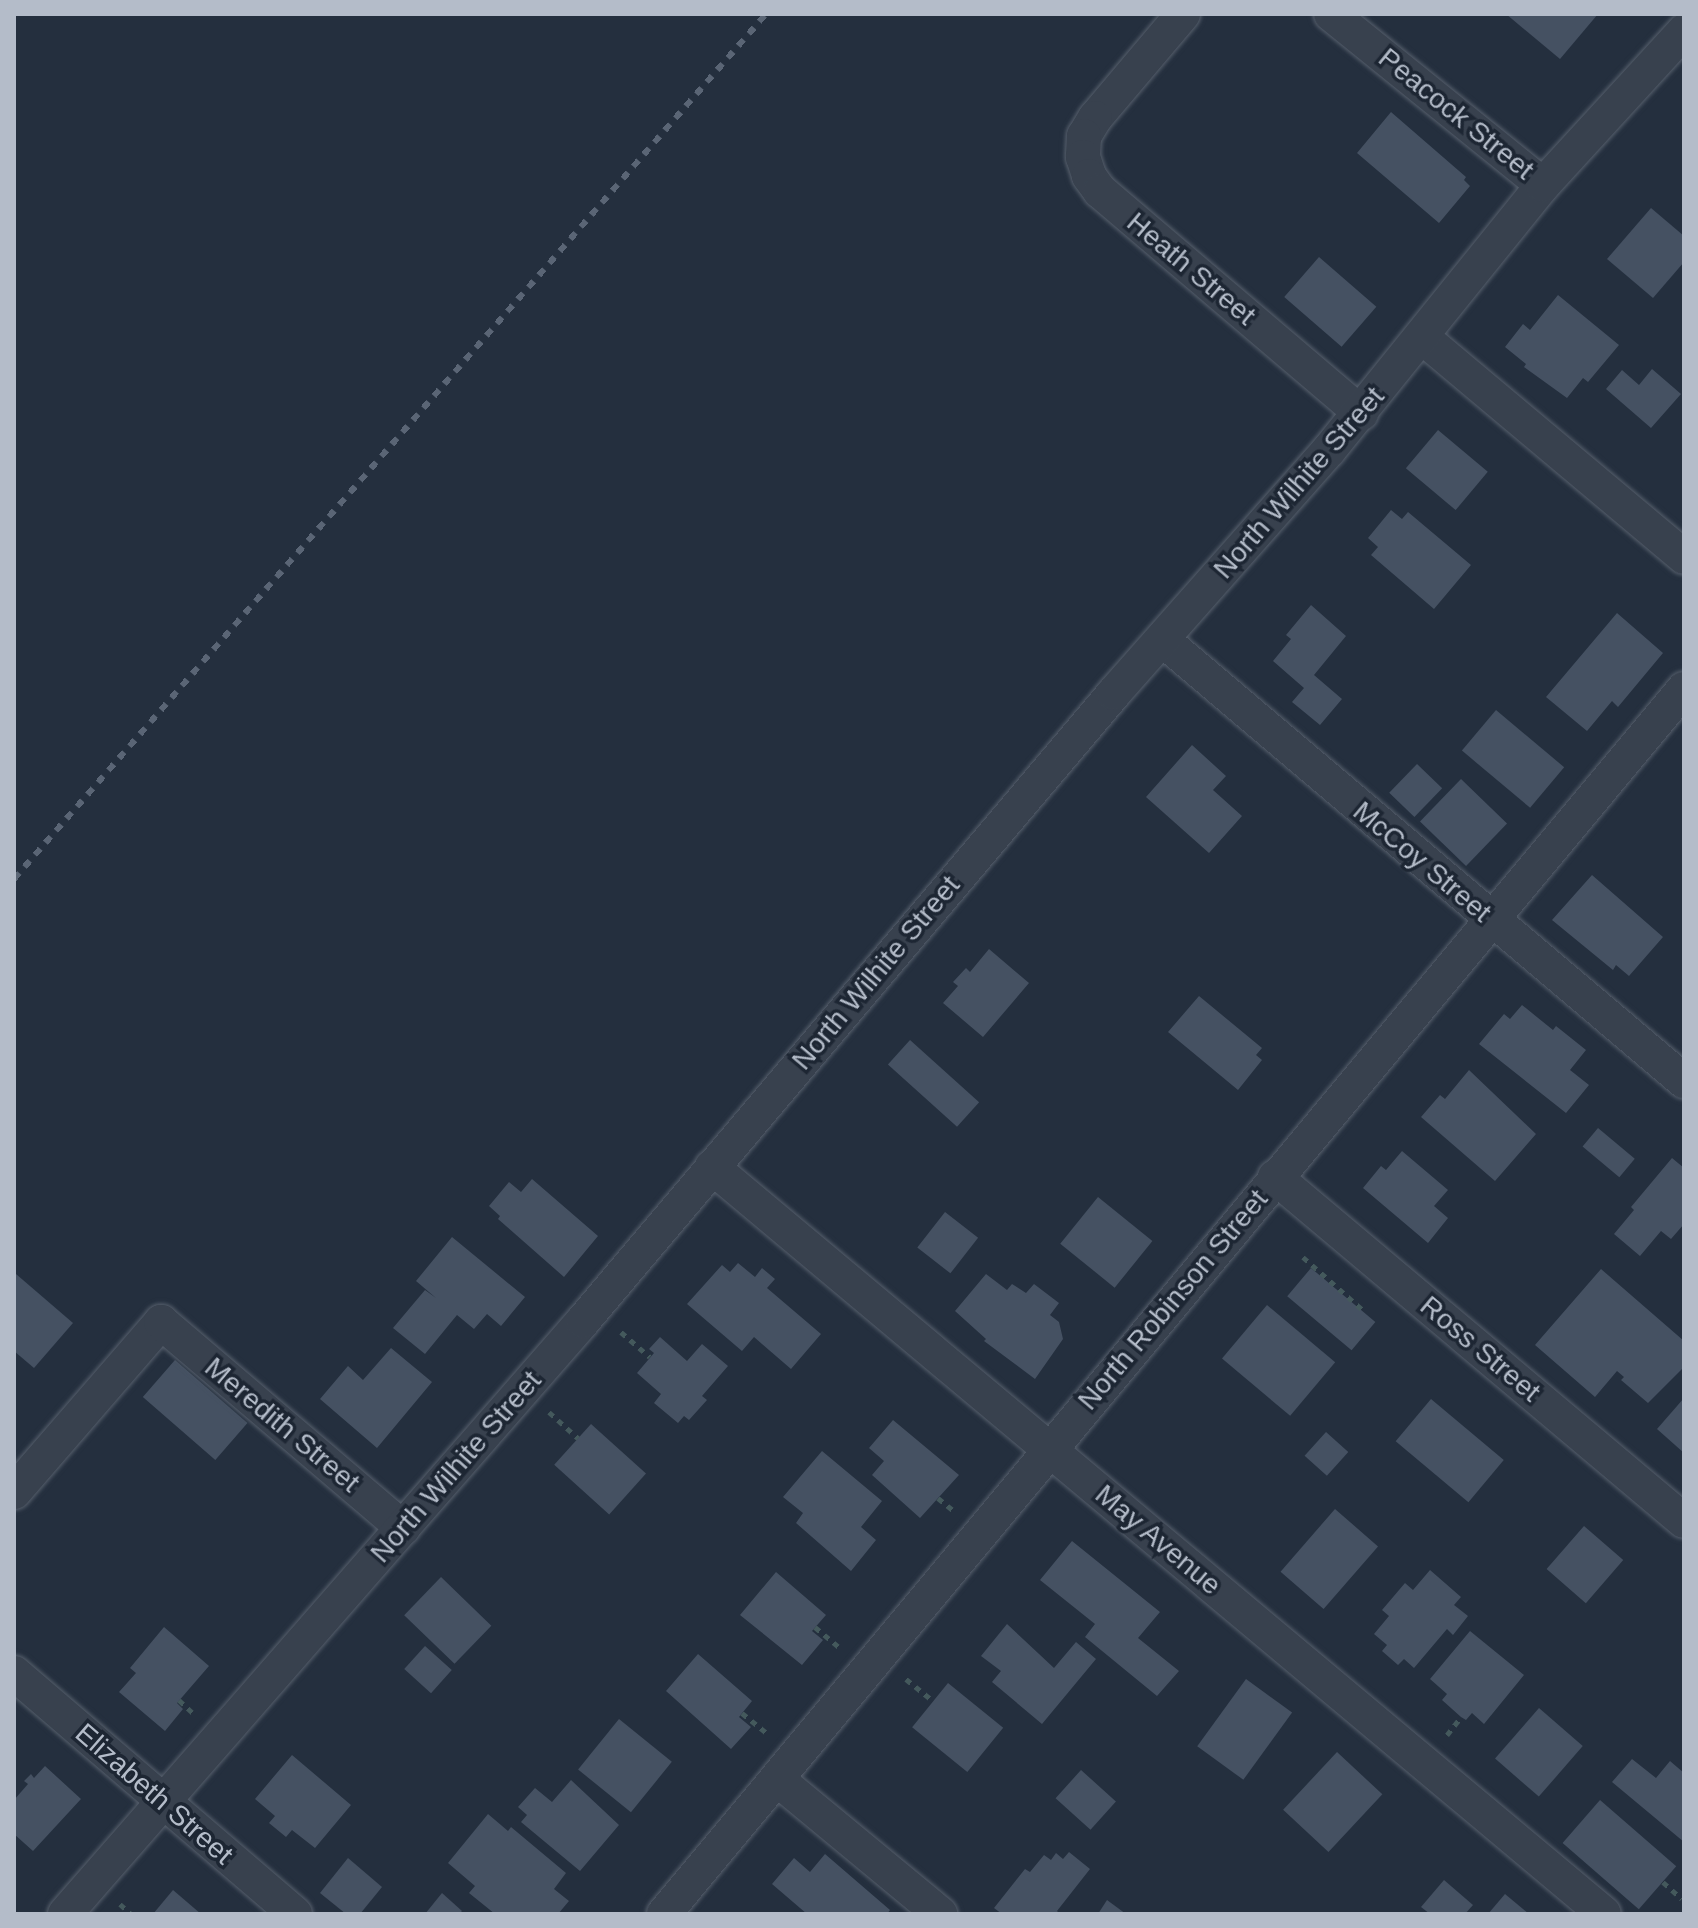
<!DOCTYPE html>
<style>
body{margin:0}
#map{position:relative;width:1698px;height:1928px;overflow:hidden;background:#242f3e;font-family:Arial,sans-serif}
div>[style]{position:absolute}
.building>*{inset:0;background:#455162;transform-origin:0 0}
.path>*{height:5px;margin-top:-2.5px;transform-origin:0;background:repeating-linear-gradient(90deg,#44595c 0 6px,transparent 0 12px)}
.roads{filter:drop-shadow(0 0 2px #565f6c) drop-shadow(0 0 2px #565f6c)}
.minor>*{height:34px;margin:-17px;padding:0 17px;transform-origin:17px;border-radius:17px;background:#38414e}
.rail>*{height:6px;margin-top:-3px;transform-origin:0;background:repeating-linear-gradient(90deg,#5a6575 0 8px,transparent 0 16px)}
span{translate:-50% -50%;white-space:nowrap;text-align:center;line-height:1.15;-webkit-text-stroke:7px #1d2633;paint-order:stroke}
.street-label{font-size:28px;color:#b4bcc9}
.frame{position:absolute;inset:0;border:16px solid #b4bcc9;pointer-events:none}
</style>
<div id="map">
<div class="building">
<i style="clip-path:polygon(1506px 14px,1598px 14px,1560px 59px)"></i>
<i style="clip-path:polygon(1391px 112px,1466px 177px,1464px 180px,1470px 186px,1439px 223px,1357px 153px)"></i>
<i style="clip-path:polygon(1651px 208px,1684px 236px,1684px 262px,1653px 298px,1607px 259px)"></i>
<i style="left:1319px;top:257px;width:76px;height:53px;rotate:41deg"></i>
<i style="clip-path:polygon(1558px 295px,1619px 345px,1588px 382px,1583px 378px,1567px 398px,1524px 367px,1526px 364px,1505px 347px,1523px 324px,1530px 330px)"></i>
<i style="clip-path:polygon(1652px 369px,1681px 394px,1651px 428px,1606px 389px,1622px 370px,1639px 385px)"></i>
<i style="left:1438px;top:430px;width:65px;height:50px;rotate:40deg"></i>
<i style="clip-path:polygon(1391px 510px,1402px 519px,1408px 512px,1471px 565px,1434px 609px,1371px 555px,1378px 547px,1368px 538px)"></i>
<i style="clip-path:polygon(1311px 605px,1346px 636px,1314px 675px,1342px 699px,1320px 725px,1292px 702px,1304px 688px,1273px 661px,1291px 639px,1286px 635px)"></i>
<i style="clip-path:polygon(1617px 613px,1663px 653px,1618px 707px,1612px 701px,1587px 731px,1546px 697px)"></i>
<i style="left:1496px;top:710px;width:89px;height:53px;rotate:40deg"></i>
<i style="clip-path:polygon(1192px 745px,1226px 776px,1213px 790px,1242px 816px,1209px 853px,1146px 797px)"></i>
<i style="left:1417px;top:764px;width:35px;height:40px;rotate:44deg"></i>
<i style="left:1461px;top:779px;width:64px;height:59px;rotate:44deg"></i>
<i style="clip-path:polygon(1592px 875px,1663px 937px,1629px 976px,1616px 965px,1613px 970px,1552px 920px)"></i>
<i style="clip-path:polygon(989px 949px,1029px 983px,983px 1037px,943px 1003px,958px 986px,953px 982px,966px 968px,970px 972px)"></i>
<i style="clip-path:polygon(1199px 996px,1262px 1048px,1256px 1055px,1262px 1060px,1238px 1090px,1168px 1032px)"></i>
<i style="clip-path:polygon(1522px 1005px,1553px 1030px,1556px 1026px,1586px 1050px,1570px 1070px,1589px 1085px,1566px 1113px,1479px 1044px,1504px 1014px,1510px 1019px)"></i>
<i style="left:910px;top:1040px;width:93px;height:33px;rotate:42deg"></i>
<i style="clip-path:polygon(1469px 1070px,1536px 1134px,1495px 1181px,1421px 1117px,1440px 1095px,1445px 1099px)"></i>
<i style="left:1598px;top:1128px;width:48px;height:24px;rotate:40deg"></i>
<i style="clip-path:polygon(1402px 1151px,1448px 1190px,1434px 1206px,1448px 1218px,1428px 1243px,1363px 1188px,1381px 1166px,1386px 1170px)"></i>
<i style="clip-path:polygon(1672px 1158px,1684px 1168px,1684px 1224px,1671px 1239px,1661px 1231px,1640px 1256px,1614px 1234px,1634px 1210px,1631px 1207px)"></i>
<i style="clip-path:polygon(532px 1179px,598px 1236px,564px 1277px,498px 1219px,500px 1216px,489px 1206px,509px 1182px,521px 1192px)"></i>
<i style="left:1098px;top:1197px;width:70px;height:60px;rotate:39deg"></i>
<i style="left:945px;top:1212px;width:42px;height:45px;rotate:38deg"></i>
<i style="clip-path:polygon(452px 1237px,525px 1297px,501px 1326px,487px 1314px,474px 1329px,457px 1315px,425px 1354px,393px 1328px,425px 1290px,436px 1298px,416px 1281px)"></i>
<i style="clip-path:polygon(738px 1263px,755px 1277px,762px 1268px,775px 1279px,767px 1288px,821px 1334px,791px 1369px,754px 1337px,742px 1351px,687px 1304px,722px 1265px,730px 1272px)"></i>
<i style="left:1311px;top:1268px;width:84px;height:37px;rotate:40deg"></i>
<i style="clip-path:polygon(1601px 1269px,1684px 1341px,1684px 1367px,1648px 1403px,1621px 1380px,1624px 1377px,1617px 1371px,1595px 1397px,1535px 1345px)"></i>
<i style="clip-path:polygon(16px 1274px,73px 1323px,34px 1368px,14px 1351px)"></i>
<i style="clip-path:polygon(986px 1274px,1007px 1290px,1012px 1284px,1026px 1293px,1034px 1284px,1059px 1303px,1050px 1315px,1059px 1322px,1063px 1339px,1035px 1379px,984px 1341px,986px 1339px,955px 1311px)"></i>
<i style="left:1267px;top:1305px;width:89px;height:70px;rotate:40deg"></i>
<i style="clip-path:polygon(660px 1337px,687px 1361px,702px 1344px,728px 1366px,702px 1396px,707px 1400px,689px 1420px,684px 1416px,678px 1423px,654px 1403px,661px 1394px,637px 1373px,654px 1353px,649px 1349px)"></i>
<i style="clip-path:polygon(391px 1348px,432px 1382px,377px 1448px,320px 1399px,348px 1366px,363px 1380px)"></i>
<i style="left:175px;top:1360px;width:96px;height:49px;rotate:41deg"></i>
<i style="clip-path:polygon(1684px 1398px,1684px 1453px,1657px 1429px)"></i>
<i style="left:1431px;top:1399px;width:95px;height:55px;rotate:40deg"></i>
<i style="clip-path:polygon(893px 1420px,959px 1475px,920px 1518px,872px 1475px,884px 1461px,869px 1448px)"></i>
<i style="left:591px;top:1424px;width:74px;height:55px;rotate:42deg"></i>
<i style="left:1326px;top:1432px;width:30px;height:32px;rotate:42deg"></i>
<i style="clip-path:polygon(822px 1451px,882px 1501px,861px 1527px,876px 1540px,851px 1571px,796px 1523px,803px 1513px,783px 1497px)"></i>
<i style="left:1335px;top:1509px;width:57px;height:83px;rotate:41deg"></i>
<i style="left:1584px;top:1526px;width:52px;height:57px;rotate:41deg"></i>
<i style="clip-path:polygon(1072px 1541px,1160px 1612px,1138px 1638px,1179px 1671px,1157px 1696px,1085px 1637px,1095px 1624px,1040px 1580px)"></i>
<i style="clip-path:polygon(1430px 1570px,1461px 1597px,1454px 1605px,1468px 1616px,1453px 1635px,1447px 1629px,1414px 1668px,1404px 1659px,1398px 1665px,1382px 1651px,1387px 1645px,1374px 1634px,1389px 1616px,1382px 1610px,1405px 1583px,1413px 1590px)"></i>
<i style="clip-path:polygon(776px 1572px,826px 1615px,812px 1631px,823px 1640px,802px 1665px,740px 1615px)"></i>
<i style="left:441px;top:1577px;width:70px;height:53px;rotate:44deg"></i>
<i style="clip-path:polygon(1007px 1624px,1054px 1668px,1076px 1642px,1096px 1659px,1042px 1724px,992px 1682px,1001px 1671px,981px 1656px)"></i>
<i style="clip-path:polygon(164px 1627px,209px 1666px,177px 1703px,183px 1709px,165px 1731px,119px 1692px,136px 1673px,130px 1668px)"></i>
<i style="clip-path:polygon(1470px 1631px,1524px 1675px,1484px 1724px,1472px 1713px,1466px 1720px,1461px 1717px,1442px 1700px,1447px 1694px,1430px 1679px)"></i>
<i style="left:425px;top:1646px;width:36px;height:31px;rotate:42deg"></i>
<i style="clip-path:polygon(698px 1654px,752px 1701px,739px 1717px,751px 1727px,731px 1749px,666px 1691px)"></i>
<i style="left:1246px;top:1679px;width:57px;height:83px;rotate:36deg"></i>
<i style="left:948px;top:1683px;width:71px;height:57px;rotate:39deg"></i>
<i style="left:1539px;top:1708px;width:58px;height:67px;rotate:41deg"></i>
<i style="left:619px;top:1719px;width:68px;height:65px;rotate:39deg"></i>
<i style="left:1337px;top:1752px;width:62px;height:79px;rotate:43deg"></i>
<i style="clip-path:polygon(292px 1755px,351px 1805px,315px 1848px,292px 1830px,286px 1837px,269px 1823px,275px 1816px,255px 1799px)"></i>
<i style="clip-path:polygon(1632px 1759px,1656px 1778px,1670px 1761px,1684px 1773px,1684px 1842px,1612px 1782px)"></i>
<i style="clip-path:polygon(45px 1766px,81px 1799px,33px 1851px,14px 1834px,14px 1800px,28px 1784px,24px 1781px,31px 1774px,34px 1778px)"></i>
<i style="left:1081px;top:1770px;width:47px;height:38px;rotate:42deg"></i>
<i style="clip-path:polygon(571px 1780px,619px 1825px,580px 1871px,521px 1822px,527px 1815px,518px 1807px,535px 1788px,552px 1802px)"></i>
<i style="left:1600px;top:1800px;width:101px;height:57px;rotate:41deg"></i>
<i style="clip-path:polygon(488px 1814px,508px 1831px,511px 1827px,566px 1873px,554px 1889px,569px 1901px,558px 1914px,495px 1914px,469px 1893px,475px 1886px,448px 1863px)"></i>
<i style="clip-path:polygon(1069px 1852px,1090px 1869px,1057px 1911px,1060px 1914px,1002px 1914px,994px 1908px,1025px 1869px,1030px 1872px,1044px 1855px,1051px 1860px,1056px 1853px,1063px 1859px)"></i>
<i style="clip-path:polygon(825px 1854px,890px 1910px,887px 1914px,807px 1914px,772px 1884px,794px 1858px,810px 1872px)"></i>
<i style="clip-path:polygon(348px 1858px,382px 1887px,360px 1914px,346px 1914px,320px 1893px)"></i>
<i style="clip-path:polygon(1444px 1880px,1473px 1905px,1465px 1914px,1430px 1914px,1421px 1907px)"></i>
<i style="clip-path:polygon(173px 1890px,201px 1914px,153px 1914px)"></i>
<i style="clip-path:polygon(442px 1893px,462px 1911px,459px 1914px,425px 1914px)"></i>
<i style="clip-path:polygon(1505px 1894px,1529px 1914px,1488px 1914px)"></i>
<i style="clip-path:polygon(1107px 1900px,1126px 1914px,1098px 1914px)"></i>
</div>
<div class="path">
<i style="left:1303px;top:1257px;width:80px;rotate:41.5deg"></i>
<i style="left:621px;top:1332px;width:38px;rotate:41deg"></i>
<i style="left:549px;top:1412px;width:39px;rotate:42deg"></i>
<i style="left:938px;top:1498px;width:19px;rotate:39deg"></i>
<i style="left:815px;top:1627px;width:31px;rotate:40deg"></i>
<i style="left:906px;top:1679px;width:35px;rotate:39deg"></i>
<i style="left:179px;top:1700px;width:19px;rotate:43deg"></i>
<i style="left:742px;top:1713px;width:35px;rotate:39deg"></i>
<i style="left:1447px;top:1735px;width:23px;rotate:-52deg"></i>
<i style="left:1663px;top:1882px;width:25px;rotate:42deg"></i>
<i style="left:120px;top:1904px;width:15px;rotate:42deg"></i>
</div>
<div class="roads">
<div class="minor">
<i style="left:1183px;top:14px;width:136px;rotate:130.2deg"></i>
<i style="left:1095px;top:118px;width:21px;rotate:121deg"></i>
<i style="left:1084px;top:136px;width:21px;rotate:93deg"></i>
<i style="left:1083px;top:157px;width:20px;rotate:72deg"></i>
<i style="left:1089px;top:176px;width:19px;rotate:54deg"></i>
<i style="left:1100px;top:191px;width:343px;rotate:40.4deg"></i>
<i style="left:1331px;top:14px;width:272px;rotate:38.9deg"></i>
<i style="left:1422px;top:337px;width:342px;rotate:40deg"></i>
<i style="left:1163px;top:640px;width:683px;rotate:40.25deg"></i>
<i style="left:712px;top:1167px;width:1163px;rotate:39.94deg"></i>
<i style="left:1275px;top:1177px;width:534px;rotate:40.07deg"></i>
<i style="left:14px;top:1492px;width:225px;rotate:-49.1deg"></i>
<i style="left:161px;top:1322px;width:318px;rotate:40.4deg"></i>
<i style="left:14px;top:1673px;width:370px;rotate:40.6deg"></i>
<i style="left:777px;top:1779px;width:212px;rotate:39.6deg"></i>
<i style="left:65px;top:1914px;width:787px;rotate:-48.86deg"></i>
<i style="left:583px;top:1321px;width:822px;rotate:-49.78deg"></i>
<i style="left:1114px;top:693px;width:324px;rotate:-48.5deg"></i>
<i style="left:1329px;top:450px;width:341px;rotate:-51.1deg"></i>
<i style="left:1543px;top:185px;width:209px;rotate:-47.5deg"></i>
<i style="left:664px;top:1914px;width:1594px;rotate:-50.22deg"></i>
</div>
</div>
<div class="rail">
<i style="left:14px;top:879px;width:1146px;rotate:-49deg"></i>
</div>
<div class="street-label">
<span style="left:1456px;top:114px;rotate:39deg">Peacock Street</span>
<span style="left:1191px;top:269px;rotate:40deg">Heath Street</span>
<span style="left:1299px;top:483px;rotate:-49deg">North Wilhite Street</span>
<span style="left:1422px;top:862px;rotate:40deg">McCoy Street</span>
<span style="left:876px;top:973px;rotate:-50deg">North Wilhite Street</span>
<span style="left:1173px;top:1300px;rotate:-50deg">North Robinson Street</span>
<span style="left:1480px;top:1349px;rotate:40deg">Ross Street</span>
<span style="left:282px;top:1425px;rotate:40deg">Meredith Street</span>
<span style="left:456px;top:1467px;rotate:-49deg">North Wilhite Street</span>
<span style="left:1158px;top:1540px;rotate:40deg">May Avenue</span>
<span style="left:154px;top:1794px;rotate:41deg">Elizabeth Street</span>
</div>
<div class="frame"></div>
</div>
